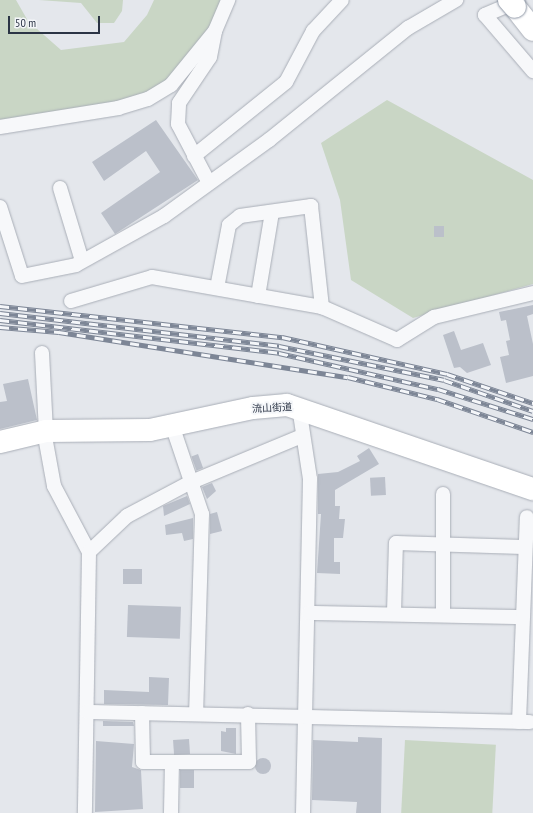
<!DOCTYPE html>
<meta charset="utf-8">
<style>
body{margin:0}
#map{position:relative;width:533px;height:813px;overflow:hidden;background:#e4e7ec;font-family:"PT Sans Narrow","Noto Sans JP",sans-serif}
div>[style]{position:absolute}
.green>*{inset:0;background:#c9d6c5;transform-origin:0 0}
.building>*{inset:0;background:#bbc0ca;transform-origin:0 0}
.round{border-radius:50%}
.roads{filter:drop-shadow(0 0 1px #a9aeb7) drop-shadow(0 0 1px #a9aeb7)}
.street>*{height:14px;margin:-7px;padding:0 7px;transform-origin:7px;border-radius:7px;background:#f7f8fa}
.primary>*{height:22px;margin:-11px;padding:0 11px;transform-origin:11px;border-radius:11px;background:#fff}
.highway>*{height:22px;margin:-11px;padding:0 11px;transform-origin:11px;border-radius:11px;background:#fff}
.rail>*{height:4.5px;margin-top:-2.25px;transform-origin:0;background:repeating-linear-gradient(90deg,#f4f6f9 0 9px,#7d8696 0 18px);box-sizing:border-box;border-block:1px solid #7d8696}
.bridges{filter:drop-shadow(0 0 1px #8b94a3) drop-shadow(0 0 1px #8b94a3)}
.highway-bridge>*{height:22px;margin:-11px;padding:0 11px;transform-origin:11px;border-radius:11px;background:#fff}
span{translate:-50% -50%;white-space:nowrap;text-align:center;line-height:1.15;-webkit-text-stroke:3.5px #f4f6f9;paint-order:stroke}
.street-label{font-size:10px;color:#2b3445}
.scale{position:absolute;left:8px;top:16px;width:92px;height:18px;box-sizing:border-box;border:2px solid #2b3445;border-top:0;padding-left:5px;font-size:12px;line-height:14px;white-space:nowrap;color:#2b3445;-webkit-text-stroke:3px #f4f6f9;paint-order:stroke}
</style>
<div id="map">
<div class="green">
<i style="clip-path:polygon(0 0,16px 0,28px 21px,61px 50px,124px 42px,147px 15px,154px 0,222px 0,202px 45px,165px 86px,109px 116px,0 133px)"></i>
<i style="clip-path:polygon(39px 0,123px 0,122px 11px,114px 23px,97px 23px,81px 3px)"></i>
<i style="clip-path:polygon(387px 100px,533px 180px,533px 284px,413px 318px,351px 280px,340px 200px,321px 143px)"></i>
<i style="left:405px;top:740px;width:91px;height:73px;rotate:3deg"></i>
</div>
<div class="building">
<i style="clip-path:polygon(156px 120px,198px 180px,115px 234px,101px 213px,160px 172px,146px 151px,104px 181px,92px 162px)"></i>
<i style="left:434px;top:226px;width:10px;height:11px"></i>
<i style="clip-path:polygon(533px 305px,533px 314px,527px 316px,533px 344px,533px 376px,506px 383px,500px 357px,509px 355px,506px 341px,510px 340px,506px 320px,501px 321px,499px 312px)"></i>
<i style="clip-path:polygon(454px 331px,461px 350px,483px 343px,491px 365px,467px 373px,460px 367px,454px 368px,443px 335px)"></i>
<i style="clip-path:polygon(28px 379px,37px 420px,0 429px,0 402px,7px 401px,3px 384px)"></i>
<i style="clip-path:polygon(369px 448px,379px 464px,335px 490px,335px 506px,340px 506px,339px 519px,345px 519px,343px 538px,334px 538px,334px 562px,340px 562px,340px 574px,317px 573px,321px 514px,318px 514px,318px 474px,338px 472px,360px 461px,357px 456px)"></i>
<i style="left:198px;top:454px;width:15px;height:7px;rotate:70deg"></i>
<i style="left:385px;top:477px;width:18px;height:15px;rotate:87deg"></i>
<i style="clip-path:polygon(212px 483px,216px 491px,207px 499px,202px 487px)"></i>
<i style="clip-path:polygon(187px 496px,190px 504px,164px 516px,163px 506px)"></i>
<i style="clip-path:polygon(217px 512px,222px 531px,210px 534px,210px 514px)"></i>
<i style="clip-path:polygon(193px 518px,193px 539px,184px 541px,182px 533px,166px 535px,165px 525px)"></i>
<i style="left:123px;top:569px;width:19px;height:15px"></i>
<i style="left:128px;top:605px;width:53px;height:32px;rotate:2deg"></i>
<i style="clip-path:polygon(149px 677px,169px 678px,168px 705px,104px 704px,104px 690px,149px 692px)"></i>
<i style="clip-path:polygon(103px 721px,133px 722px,134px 726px,103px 726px)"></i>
<i style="clip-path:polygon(226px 728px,236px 728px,236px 754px,221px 751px,221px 731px,226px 732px)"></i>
<i style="clip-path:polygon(358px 737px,382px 738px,381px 813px,356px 813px,357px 802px,312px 800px,313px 740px,358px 742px)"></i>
<i style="left:189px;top:739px;width:15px;height:16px;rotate:86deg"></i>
<i style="clip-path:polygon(96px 741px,134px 744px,132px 767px,141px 770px,143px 809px,95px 812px)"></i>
<i class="round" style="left:255px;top:758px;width:16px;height:16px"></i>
<i style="left:180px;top:770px;width:14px;height:18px"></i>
</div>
<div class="roads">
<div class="street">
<i style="left:518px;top:1px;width:36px;rotate:157deg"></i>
<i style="left:485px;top:15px;width:74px;rotate:49.4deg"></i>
<i style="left:0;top:127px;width:120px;rotate:-9.1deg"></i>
<i style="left:118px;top:108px;width:31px;rotate:-17deg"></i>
<i style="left:148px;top:99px;width:27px;rotate:-31deg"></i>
<i style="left:171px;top:85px;width:70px;rotate:-50.8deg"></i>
<i style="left:194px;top:156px;width:118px;rotate:-38.8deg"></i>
<i style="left:286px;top:82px;width:58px;rotate:-62.1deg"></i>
<i style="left:313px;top:31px;width:42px;rotate:-46.9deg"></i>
<i style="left:209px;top:183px;width:67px;rotate:-117.7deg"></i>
<i style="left:178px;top:124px;width:21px;rotate:-87deg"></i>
<i style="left:179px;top:103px;width:55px;rotate:-56deg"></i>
<i style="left:210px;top:57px;width:26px;rotate:-79deg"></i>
<i style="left:215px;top:31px;width:34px;rotate:-67deg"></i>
<i style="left:60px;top:188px;width:76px;rotate:73.2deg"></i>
<i style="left:0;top:207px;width:72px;rotate:72.3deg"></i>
<i style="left:22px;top:276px;width:55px;rotate:-11.5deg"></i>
<i style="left:76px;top:265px;width:101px;rotate:-29.1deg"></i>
<i style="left:164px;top:216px;width:130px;rotate:-35.9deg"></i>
<i style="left:269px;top:140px;width:179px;rotate:-38.9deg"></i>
<i style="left:408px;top:28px;width:56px;rotate:-30.3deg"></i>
<i style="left:217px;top:288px;width:64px;rotate:-79.2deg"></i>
<i style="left:229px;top:225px;width:14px;rotate:-39deg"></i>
<i style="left:240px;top:216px;width:72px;rotate:-8deg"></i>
<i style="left:311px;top:206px;width:102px;rotate:83.8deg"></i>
<i style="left:258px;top:296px;width:85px;rotate:-80.5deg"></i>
<i style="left:71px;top:301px;width:84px;rotate:-16.5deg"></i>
<i style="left:152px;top:277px;width:173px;rotate:10deg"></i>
<i style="left:322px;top:307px;width:82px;rotate:23.7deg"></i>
<i style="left:397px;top:340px;width:44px;rotate:-31.9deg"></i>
<i style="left:434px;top:317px;width:102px;rotate:-13.6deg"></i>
<i style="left:42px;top:353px;width:78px;rotate:87.1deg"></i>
<i style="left:299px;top:407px;width:73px;rotate:81.3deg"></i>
<i style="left:310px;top:479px;width:334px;rotate:91.2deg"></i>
<i style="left:172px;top:425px;width:94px;rotate:71.4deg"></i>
<i style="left:202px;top:514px;width:200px;rotate:91.7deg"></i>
<i style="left:44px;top:431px;width:56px;rotate:79.7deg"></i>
<i style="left:54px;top:486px;width:75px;rotate:62.1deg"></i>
<i style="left:89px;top:552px;width:261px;rotate:90.9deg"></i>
<i style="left:89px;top:552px;width:52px;rotate:-43.5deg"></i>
<i style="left:127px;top:516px;width:70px;rotate:-28deg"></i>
<i style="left:189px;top:483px;width:122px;rotate:-22.6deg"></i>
<i style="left:309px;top:613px;width:211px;rotate:1.1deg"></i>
<i style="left:394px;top:613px;width:70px;rotate:-88.4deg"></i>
<i style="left:396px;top:543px;width:127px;rotate:1.8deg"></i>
<i style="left:443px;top:614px;width:120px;rotate:-90deg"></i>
<i style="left:87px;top:712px;width:443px;rotate:1.3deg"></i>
<i style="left:142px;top:713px;width:49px;rotate:88.8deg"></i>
<i style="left:143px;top:762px;width:106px"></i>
<i style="left:249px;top:762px;width:48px;rotate:-91.2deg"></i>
<i style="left:519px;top:722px;width:205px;rotate:-87.8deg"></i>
<i style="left:171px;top:813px;width:51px;rotate:-88.9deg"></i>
</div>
<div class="primary">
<i style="left:0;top:442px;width:47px;rotate:-13.4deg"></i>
<i style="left:46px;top:431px;width:104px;rotate:-0.6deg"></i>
<i style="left:150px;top:430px;width:105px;rotate:-12.1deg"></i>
<i style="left:253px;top:408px;width:34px;rotate:-5deg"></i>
<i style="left:287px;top:405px;width:260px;rotate:18.9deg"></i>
</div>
<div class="highway">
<i style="left:515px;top:7px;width:29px;rotate:52deg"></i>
</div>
</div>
<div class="rail">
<i style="left:0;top:306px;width:284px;rotate:6.3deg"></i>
<i style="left:282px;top:337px;width:169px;rotate:12.6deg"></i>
<i style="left:447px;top:374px;width:91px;rotate:18.6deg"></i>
<i style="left:0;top:313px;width:281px;rotate:6.7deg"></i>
<i style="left:279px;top:346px;width:168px;rotate:11.6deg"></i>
<i style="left:444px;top:380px;width:94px;rotate:19.2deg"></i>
<i style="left:0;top:320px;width:281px;rotate:6.7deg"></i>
<i style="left:279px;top:353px;width:163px;rotate:12.8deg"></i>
<i style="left:438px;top:389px;width:100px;rotate:17.5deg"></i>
<i style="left:0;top:327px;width:59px;rotate:4.8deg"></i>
<i style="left:59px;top:332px;width:292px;rotate:8.9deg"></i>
<i style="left:348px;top:377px;width:92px;rotate:13.9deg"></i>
<i style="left:437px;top:399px;width:102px;rotate:19deg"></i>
</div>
<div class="bridges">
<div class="highway-bridge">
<i style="left:509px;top:0;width:9px;rotate:49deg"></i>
</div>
</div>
<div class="street-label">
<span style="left:272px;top:408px;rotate:-3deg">流山街道</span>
</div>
<div class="scale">50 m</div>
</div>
